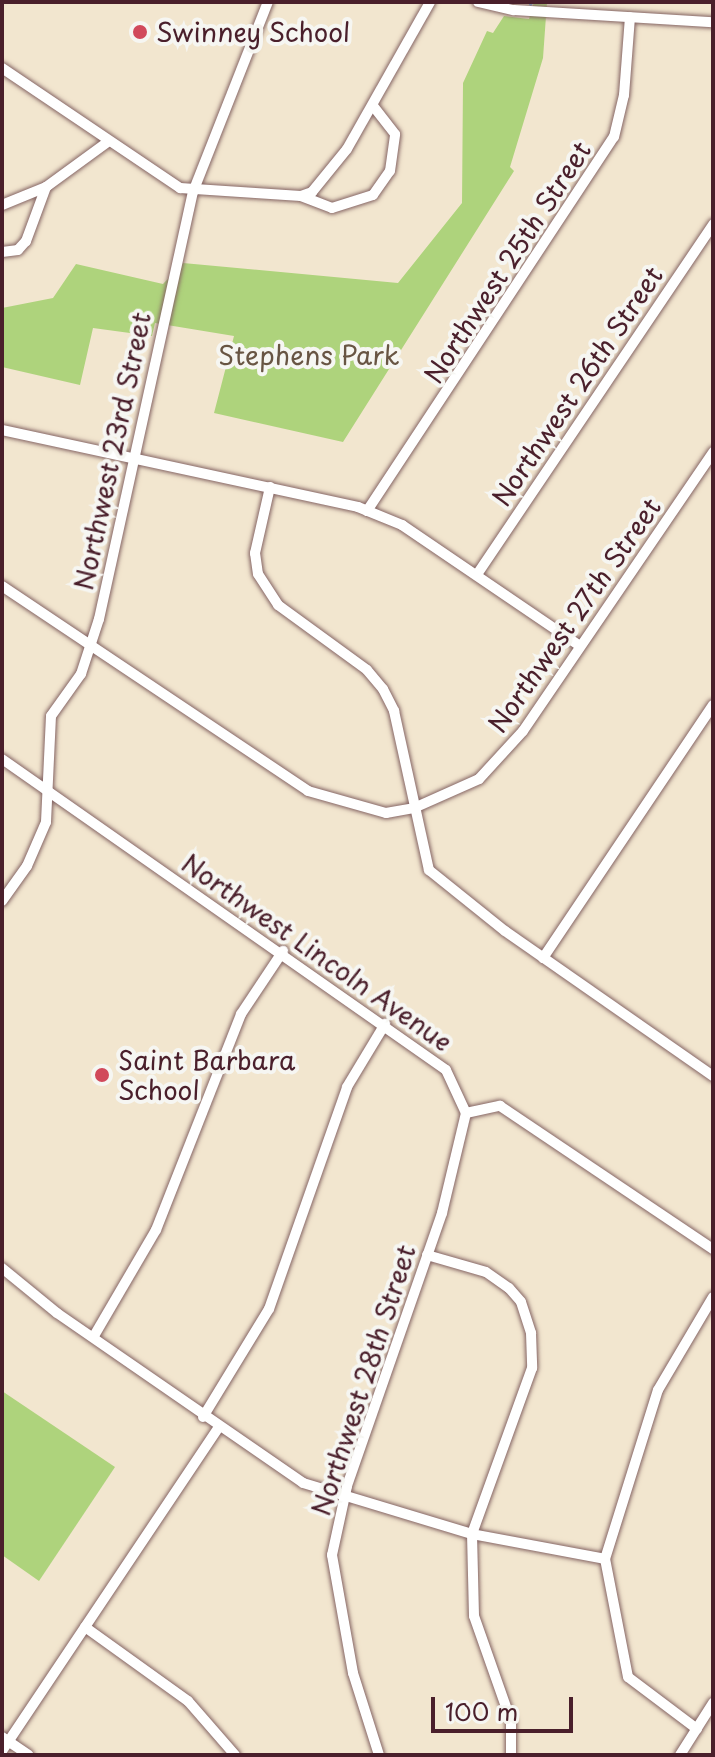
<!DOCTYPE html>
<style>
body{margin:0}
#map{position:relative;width:715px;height:1757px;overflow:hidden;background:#f2e6cf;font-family:"Playpen Sans",sans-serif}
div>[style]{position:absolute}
.green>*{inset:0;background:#aed37c}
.stream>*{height:3px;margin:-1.5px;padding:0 1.5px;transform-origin:1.5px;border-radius:1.5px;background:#71bae9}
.roads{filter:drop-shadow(0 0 2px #856564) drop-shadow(0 0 2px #856564)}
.minor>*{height:10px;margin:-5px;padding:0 5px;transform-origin:5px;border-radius:5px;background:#fff}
.dots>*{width:22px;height:22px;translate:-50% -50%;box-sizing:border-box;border:4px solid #f6f6f2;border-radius:50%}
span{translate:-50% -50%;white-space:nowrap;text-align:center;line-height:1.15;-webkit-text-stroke:8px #f6f6f2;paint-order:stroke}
.poi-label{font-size:26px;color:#4a1f2b}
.left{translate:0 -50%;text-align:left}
.street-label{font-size:26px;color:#4a1f2b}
.park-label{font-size:26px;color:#685543}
.frame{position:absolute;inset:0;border:4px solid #4a1f2b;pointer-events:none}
.scale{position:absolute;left:431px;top:1697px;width:142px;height:36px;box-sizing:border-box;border:4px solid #4a1f2b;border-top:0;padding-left:10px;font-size:24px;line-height:28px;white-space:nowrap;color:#4a1f2b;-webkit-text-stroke:6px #f6f6f2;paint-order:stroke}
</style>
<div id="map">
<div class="green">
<i style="clip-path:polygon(534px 2px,547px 2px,543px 58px,510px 167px,514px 171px,343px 442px,214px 413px,234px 336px,155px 323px,152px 336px,93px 328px,80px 385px,2px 367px,2px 308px,53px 298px,76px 264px,163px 284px,183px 263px,398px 283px,462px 203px,463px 83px,487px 31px,493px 33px,504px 16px,529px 19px)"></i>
<i style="clip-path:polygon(2px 1391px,115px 1467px,39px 1581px,2px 1555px)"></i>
</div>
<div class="stream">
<i style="left:530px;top:4px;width:2px;rotate:-63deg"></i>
</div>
<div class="roads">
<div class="minor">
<i style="left:478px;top:2px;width:37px;rotate:13deg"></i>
<i style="left:514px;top:10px;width:199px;rotate:3.5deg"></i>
<i style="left:2px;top:68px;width:215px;rotate:34deg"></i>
<i style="left:180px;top:188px;width:121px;rotate:3.8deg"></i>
<i style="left:301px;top:196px;width:33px;rotate:21deg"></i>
<i style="left:332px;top:208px;width:43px;rotate:-17.6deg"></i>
<i style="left:373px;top:195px;width:29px;rotate:-55deg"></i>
<i style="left:390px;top:171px;width:37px;rotate:-82deg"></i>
<i style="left:395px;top:134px;width:36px;rotate:-128deg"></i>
<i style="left:46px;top:187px;width:78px;rotate:-36.1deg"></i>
<i style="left:301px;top:196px;width:12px;rotate:-20deg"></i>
<i style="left:312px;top:192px;width:55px;rotate:-50.9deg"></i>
<i style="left:347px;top:149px;width:169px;rotate:-60.5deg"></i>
<i style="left:2px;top:205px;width:48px;rotate:-22.2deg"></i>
<i style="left:46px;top:187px;width:58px;rotate:110.3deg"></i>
<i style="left:26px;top:241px;width:12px;rotate:132deg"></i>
<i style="left:18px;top:250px;width:16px;rotate:173deg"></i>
<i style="left:2px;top:430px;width:364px;rotate:12.2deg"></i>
<i style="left:358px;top:507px;width:48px;rotate:22.2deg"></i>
<i style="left:402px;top:525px;width:215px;rotate:34.2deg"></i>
<i style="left:270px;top:487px;width:68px;rotate:102.8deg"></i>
<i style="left:255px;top:553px;width:21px;rotate:82deg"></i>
<i style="left:258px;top:574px;width:37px;rotate:57deg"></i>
<i style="left:278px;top:605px;width:110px;rotate:36.1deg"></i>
<i style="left:367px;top:670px;width:25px;rotate:50deg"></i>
<i style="left:383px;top:689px;width:25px;rotate:63deg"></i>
<i style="left:394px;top:711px;width:163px;rotate:77.6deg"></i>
<i style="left:429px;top:870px;width:97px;rotate:38.8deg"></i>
<i style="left:505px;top:931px;width:254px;rotate:34.9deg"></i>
<i style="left:367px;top:511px;width:448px;rotate:-56.6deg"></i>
<i style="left:614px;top:137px;width:43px;rotate:-76.6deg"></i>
<i style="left:624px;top:95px;width:78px;rotate:-85.6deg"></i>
<i style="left:478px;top:573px;width:421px;rotate:-56deg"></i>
<i style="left:2px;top:586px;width:368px;rotate:33.8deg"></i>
<i style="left:308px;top:791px;width:81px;rotate:15.8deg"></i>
<i style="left:386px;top:813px;width:28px;rotate:-10deg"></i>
<i style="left:414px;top:808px;width:71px;rotate:-24deg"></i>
<i style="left:479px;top:779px;width:65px;rotate:-47.5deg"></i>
<i style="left:523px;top:731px;width:338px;rotate:-55.7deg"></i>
<i style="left:2px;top:759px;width:542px;rotate:35.01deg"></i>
<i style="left:446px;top:1070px;width:47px;rotate:65.1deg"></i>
<i style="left:2px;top:901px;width:43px;rotate:-54.5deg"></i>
<i style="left:27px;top:866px;width:48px;rotate:-66.6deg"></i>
<i style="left:46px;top:822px;width:106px;rotate:-87.3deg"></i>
<i style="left:51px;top:716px;width:52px;rotate:-54.5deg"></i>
<i style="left:81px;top:674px;width:58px;rotate:-71.9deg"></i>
<i style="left:99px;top:619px;width:437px;rotate:-77.6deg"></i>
<i style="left:193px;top:192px;width:204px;rotate:-68.5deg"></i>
<i style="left:543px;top:958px;width:305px;rotate:-56.1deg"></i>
<i style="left:466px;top:1113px;width:35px;rotate:-12deg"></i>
<i style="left:500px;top:1106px;width:257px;rotate:33.9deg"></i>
<i style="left:427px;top:1255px;width:61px;rotate:16.1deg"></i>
<i style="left:486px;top:1272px;width:28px;rotate:35deg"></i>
<i style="left:509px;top:1288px;width:18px;rotate:49deg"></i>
<i style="left:521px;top:1302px;width:33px;rotate:72deg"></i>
<i style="left:531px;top:1333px;width:35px;rotate:88deg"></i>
<i style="left:532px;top:1368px;width:177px;rotate:109.9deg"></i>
<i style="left:472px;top:1534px;width:82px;rotate:88.6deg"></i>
<i style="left:474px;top:1616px;width:111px;rotate:70.6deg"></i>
<i style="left:511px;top:1721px;width:34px;rotate:90deg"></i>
<i style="left:2px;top:1268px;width:71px;rotate:39.3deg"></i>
<i style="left:57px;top:1313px;width:299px;rotate:34.6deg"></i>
<i style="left:303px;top:1483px;width:177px;rotate:16.8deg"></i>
<i style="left:472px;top:1534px;width:135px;rotate:10.6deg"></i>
<i style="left:94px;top:1336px;width:123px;rotate:-59.7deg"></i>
<i style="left:156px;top:1230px;width:232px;rotate:-68.5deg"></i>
<i style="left:241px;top:1014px;width:76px;rotate:-56.3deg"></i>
<i style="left:203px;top:1417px;width:127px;rotate:-58.6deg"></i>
<i style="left:269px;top:1309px;width:235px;rotate:-70.6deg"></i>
<i style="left:347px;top:1087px;width:74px;rotate:-58.9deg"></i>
<i style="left:85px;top:1627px;width:127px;rotate:35.7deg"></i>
<i style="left:188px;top:1701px;width:72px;rotate:49deg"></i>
<i style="left:697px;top:1729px;width:86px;rotate:-143deg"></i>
<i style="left:628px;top:1677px;width:120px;rotate:-101deg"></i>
<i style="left:605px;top:1559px;width:177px;rotate:-72.6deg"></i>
<i style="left:658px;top:1390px;width:108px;rotate:-59.4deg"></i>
<i style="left:2px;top:1737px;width:32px;rotate:34deg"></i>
<i style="left:2px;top:1751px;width:389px;rotate:-56.2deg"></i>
<i style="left:379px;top:1755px;width:86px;rotate:-107.6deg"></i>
<i style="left:353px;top:1673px;width:120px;rotate:-100.1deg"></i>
<i style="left:332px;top:1555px;width:71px;rotate:-77.7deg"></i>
<i style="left:347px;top:1486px;width:289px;rotate:-70.8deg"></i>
<i style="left:442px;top:1213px;width:103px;rotate:-76.5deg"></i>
<i style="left:680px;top:1755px;width:62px;rotate:-57.6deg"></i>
</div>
</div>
<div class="dots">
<i style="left:140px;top:32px;background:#d1495b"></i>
<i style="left:102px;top:1075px;background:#d1495b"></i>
</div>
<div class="poi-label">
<span class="left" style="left:156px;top:32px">Swinney School</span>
<span class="left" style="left:118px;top:1075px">Saint Barbara<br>School</span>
</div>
<div class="street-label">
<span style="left:507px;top:262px;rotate:-57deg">Northwest 25th Street</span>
<span style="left:577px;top:386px;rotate:-56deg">Northwest 26th Street</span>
<span style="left:112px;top:451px;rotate:-78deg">Northwest 23rd Street</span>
<span style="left:574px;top:615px;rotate:-55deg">Northwest 27th Street</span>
<span style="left:317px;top:952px;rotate:35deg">Northwest Lincoln Avenue</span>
<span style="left:363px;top:1380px;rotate:-72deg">Northwest 28th Street</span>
</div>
<div class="park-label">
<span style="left:309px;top:355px">Stephens Park</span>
</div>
<div class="frame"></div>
<div class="scale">100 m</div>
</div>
